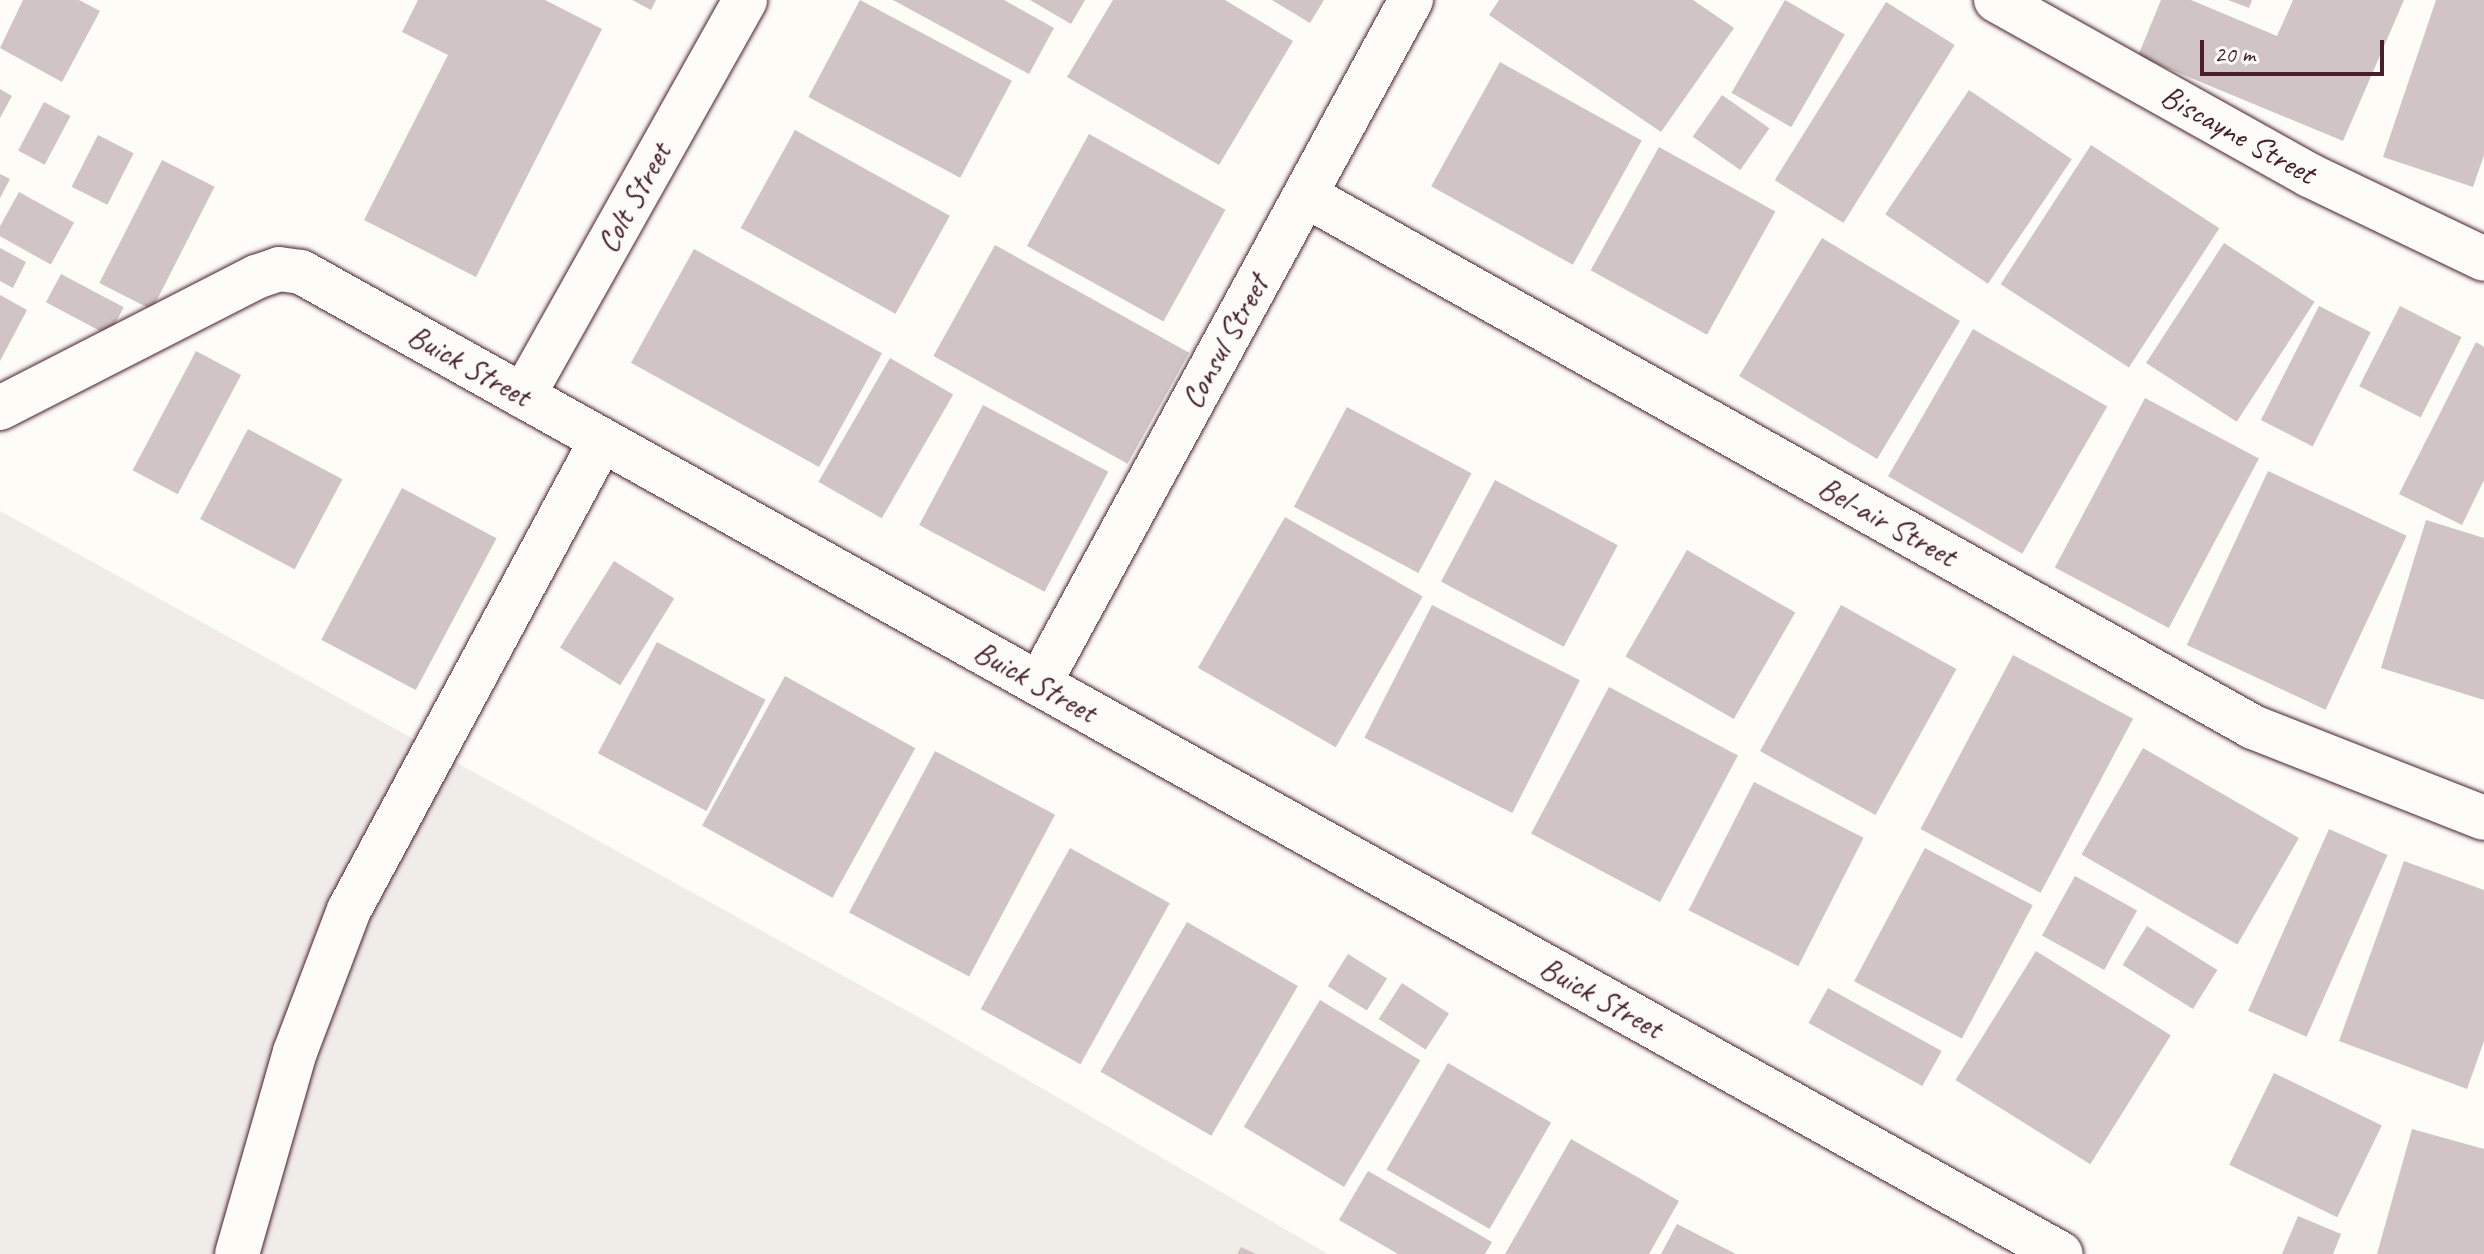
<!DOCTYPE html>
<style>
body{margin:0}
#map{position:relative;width:2484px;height:1254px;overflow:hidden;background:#fdfcf7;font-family:Caveat,sans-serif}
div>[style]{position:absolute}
.built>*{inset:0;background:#f0ece8}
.building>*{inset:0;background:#d0c5c4;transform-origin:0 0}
.roads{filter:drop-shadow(0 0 2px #4a1f2b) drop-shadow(0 0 2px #4a1f2b)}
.minor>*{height:44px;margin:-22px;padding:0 22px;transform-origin:22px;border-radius:22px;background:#fdfcf7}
span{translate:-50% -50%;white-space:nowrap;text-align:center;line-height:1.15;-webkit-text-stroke:7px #fdfcf7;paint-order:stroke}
.street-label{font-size:32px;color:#4a1f2b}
.scale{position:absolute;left:2200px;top:40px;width:184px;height:36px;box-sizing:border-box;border:4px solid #4a1f2b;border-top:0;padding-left:10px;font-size:24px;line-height:28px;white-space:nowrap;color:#4a1f2b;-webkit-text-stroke:6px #fdfcf7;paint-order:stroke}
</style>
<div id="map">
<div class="built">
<i style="clip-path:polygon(0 511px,929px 1023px,1328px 1254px,0 1254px)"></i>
</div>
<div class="building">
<i style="clip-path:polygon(23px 0,79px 0,100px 11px,62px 82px,0 48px)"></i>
<i style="clip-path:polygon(418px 0,545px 0,602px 29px,476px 277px,364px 220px,448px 55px,402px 32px)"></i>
<i style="clip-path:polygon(632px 0,656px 0,651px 10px)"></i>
<i style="left:860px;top:0;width:172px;height:110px;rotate:28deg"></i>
<i style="clip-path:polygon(893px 0,1004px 0,1054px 28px,1029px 74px)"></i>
<i style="clip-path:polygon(1030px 0,1085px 0,1071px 24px)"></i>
<i style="clip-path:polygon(1113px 0,1225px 0,1293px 41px,1219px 165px,1067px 77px)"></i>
<i style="clip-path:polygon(1272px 0,1324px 0,1310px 23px)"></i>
<i style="clip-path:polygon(1499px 0,1693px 0,1734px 28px,1661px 132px,1489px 15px)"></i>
<i style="left:1785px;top:0;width:69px;height:107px;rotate:30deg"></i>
<i style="clip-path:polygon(2161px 0,2191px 0,2277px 36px,2293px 0,2404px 0,2343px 141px,2138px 56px)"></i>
<i style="clip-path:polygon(2228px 0,2252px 0,2249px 8px)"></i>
<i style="clip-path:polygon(2436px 0,2484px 0,2484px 155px,2473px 187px,2383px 157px)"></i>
<i style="left:1886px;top:2px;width:81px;height:210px;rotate:32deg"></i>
<i style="left:1500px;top:62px;width:162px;height:142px;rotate:29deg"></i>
<i style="clip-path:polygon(0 89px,12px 96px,0 118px)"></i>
<i style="left:1969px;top:90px;width:124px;height:150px;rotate:34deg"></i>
<i style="left:1722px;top:95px;width:58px;height:51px;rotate:35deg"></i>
<i style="left:44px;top:102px;width:30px;height:55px;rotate:28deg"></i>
<i style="left:795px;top:130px;width:177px;height:112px;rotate:29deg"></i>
<i style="left:1089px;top:134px;width:156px;height:128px;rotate:29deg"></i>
<i style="left:98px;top:135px;width:40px;height:58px;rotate:27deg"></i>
<i style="left:2091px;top:145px;width:153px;height:166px;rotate:33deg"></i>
<i style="left:1659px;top:147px;width:133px;height:141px;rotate:29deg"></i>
<i style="left:162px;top:160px;width:59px;height:138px;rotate:27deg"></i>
<i style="clip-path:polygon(0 174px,10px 179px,0 198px)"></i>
<i style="left:19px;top:192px;width:63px;height:48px;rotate:29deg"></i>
<i style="left:1822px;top:238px;width:161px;height:161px;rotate:31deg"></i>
<i style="left:2224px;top:243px;width:108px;height:143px;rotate:33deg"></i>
<i style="left:995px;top:245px;width:222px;height:127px;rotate:29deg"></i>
<i style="clip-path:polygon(0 248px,26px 262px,13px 288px,0 281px)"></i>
<i style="left:694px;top:249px;width:215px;height:130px;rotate:29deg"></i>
<i style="left:61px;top:274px;width:71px;height:32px;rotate:28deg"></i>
<i style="clip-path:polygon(0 295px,27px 310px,0 361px)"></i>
<i style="left:2319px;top:306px;width:58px;height:128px;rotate:27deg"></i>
<i style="left:2400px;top:306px;width:69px;height:90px;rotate:27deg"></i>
<i style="left:1973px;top:329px;width:155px;height:170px;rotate:30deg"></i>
<i style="clip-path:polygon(2476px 342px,2484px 347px,2484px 480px,2462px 525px,2399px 494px)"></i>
<i style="left:196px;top:351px;width:51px;height:135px;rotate:28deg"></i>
<i style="left:890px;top:358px;width:73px;height:143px;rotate:30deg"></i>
<i style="left:2145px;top:398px;width:129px;height:192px;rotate:28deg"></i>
<i style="left:983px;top:405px;width:142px;height:136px;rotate:28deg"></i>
<i style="left:1347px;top:407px;width:141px;height:113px;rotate:28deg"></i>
<i style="left:248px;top:429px;width:107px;height:102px;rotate:28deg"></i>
<i style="left:2268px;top:471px;width:153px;height:192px;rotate:25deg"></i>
<i style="left:1495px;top:480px;width:139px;height:115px;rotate:28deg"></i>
<i style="left:402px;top:488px;width:107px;height:172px;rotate:28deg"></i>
<i style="left:1285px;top:517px;width:159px;height:174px;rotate:30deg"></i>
<i style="clip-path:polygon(2426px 520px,2484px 538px,2484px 700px,2381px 668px)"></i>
<i style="left:1687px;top:550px;width:125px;height:123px;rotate:30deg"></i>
<i style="left:614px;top:561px;width:71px;height:102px;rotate:32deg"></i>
<i style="left:1432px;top:605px;width:166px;height:149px;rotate:27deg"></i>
<i style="left:1841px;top:605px;width:132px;height:167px;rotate:29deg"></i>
<i style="left:657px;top:642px;width:123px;height:126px;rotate:28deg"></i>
<i style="left:2013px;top:655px;width:136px;height:197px;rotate:28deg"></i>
<i style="left:785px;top:676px;width:149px;height:171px;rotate:29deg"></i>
<i style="left:1609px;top:687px;width:146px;height:166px;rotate:28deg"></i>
<i style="left:2143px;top:748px;width:180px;height:123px;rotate:30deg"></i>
<i style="left:935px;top:751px;width:136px;height:183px;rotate:28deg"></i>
<i style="left:1754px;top:782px;width:123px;height:144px;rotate:27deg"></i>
<i style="left:2329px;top:829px;width:64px;height:199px;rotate:24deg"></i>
<i style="left:1070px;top:848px;width:114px;height:184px;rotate:29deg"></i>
<i style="left:1925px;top:848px;width:122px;height:151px;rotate:28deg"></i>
<i style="clip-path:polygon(2404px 861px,2484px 890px,2484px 1041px,2467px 1089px,2339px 1041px)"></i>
<i style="left:2075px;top:876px;width:71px;height:68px;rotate:29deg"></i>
<i style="left:1187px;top:922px;width:128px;height:173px;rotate:30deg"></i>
<i style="left:2147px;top:926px;width:83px;height:46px;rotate:32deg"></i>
<i style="left:2036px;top:951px;width:159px;height:152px;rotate:32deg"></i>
<i style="left:1348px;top:954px;width:46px;height:38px;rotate:32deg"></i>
<i style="left:1402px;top:983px;width:56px;height:43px;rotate:33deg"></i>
<i style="left:1828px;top:988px;width:130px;height:40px;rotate:29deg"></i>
<i style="left:1320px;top:1000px;width:117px;height:148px;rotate:31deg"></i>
<i style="left:1448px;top:1063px;width:119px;height:123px;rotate:30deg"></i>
<i style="left:2274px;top:1073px;width:120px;height:102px;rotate:26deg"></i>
<i style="clip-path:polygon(2412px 1129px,2484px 1149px,2484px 1254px,2377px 1254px)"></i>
<i style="clip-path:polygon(1571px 1139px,1679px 1201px,1649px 1254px,1505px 1254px)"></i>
<i style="clip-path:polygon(1368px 1171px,1492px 1242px,1485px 1254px,1398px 1254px,1339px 1220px)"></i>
<i style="clip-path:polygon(2298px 1216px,2341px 1234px,2333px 1254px,2282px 1254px)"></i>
<i style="clip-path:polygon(1677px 1224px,1736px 1254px,1661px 1254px)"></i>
<i style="clip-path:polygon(1241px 1247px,1256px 1254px,1237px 1254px)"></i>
</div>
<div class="roads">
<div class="minor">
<i style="left:1996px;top:0;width:359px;rotate:29.2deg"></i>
<i style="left:2309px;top:175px;width:194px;rotate:25.6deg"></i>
<i style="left:1305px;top:195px;width:1087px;rotate:29.3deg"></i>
<i style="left:2253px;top:727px;width:248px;rotate:21.5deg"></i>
<i style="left:523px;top:396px;width:454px;rotate:-60.7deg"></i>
<i style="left:0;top:408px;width:288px;rotate:-27.1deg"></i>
<i style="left:256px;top:277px;width:24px;rotate:-19deg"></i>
<i style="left:279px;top:269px;width:22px;rotate:8deg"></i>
<i style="left:301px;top:272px;width:2015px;rotate:29.16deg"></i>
<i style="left:1039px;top:684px;width:779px;rotate:-61.46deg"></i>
<i style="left:237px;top:1254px;width:210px;rotate:-74deg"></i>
<i style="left:295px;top:1052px;width:152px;rotate:-69.2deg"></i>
<i style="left:349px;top:910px;width:532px;rotate:-61.75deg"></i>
</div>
</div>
<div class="street-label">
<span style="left:2238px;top:135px;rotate:29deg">Biscayne Street</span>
<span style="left:634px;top:198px;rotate:-61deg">Colt Street</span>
<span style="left:1225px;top:342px;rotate:-61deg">Consul Street</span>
<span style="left:469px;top:366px;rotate:29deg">Buick Street</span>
<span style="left:1887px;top:522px;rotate:29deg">Bel-air Street</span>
<span style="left:1035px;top:682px;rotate:29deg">Buick Street</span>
<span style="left:1601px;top:998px;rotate:29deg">Buick Street</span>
</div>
<div class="scale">20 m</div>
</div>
